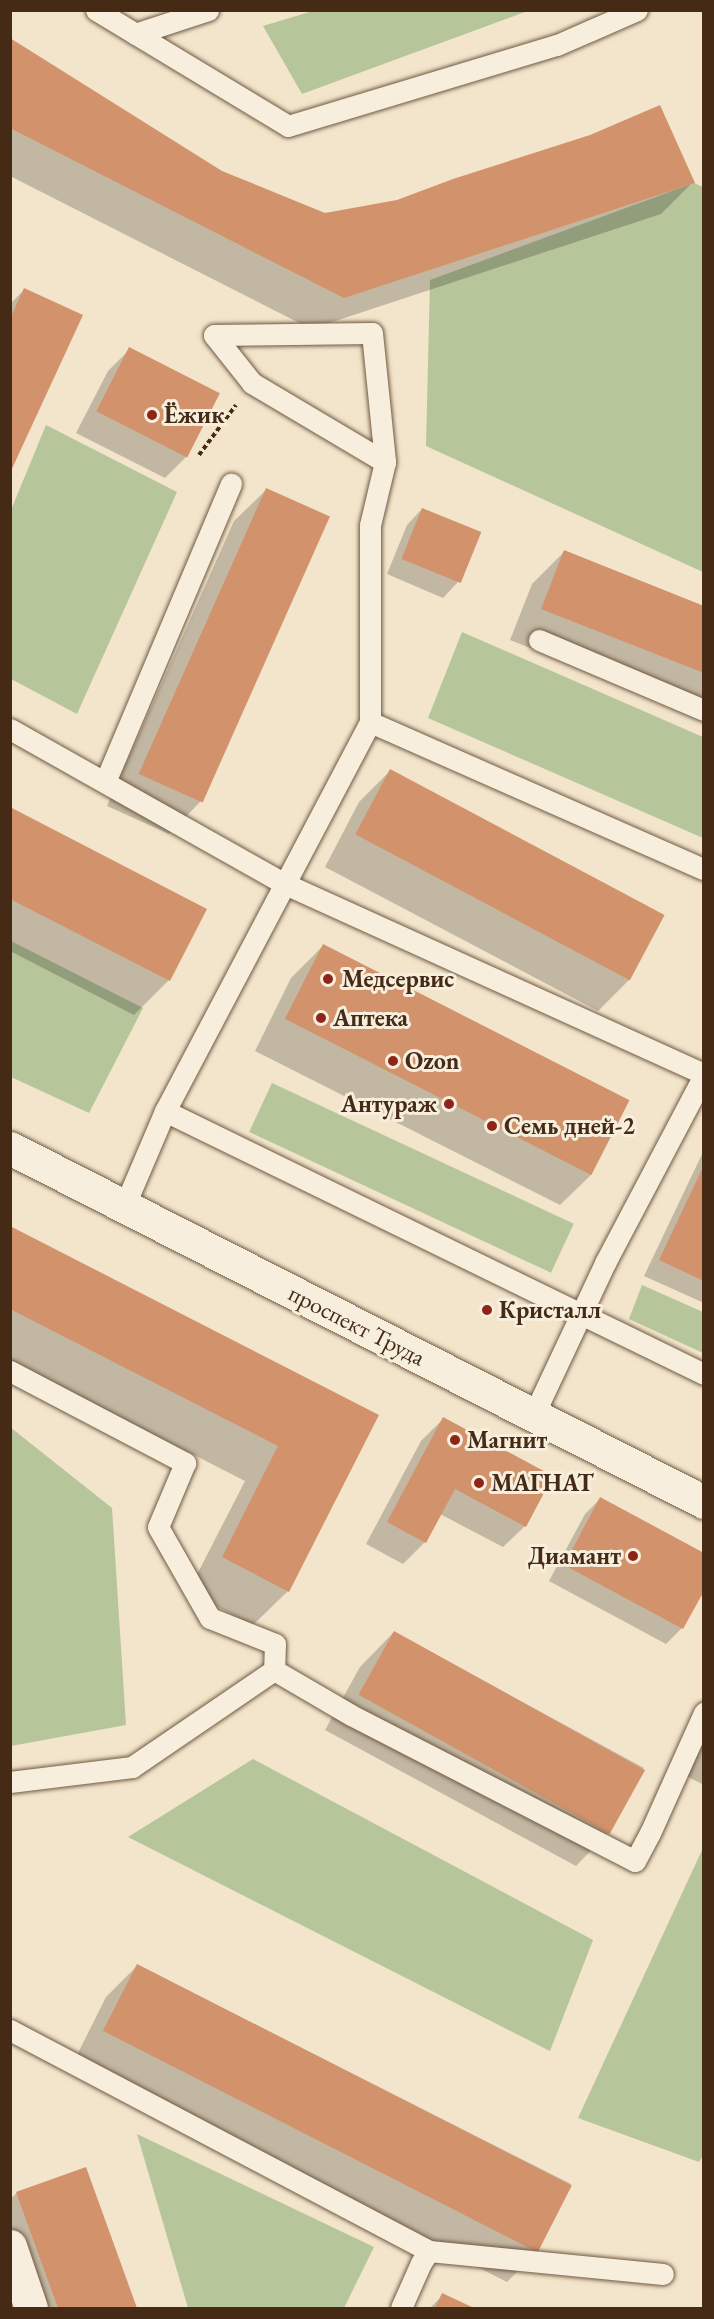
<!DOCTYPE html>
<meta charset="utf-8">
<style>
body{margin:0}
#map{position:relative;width:714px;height:2319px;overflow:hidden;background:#f3e5cb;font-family:"EB Garamond",serif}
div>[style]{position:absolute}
.green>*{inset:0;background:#b7c59b;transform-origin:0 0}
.shadow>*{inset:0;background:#0003}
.building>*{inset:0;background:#d2926c;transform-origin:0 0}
.path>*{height:4px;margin-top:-2px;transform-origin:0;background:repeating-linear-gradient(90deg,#452b16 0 4.5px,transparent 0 7.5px)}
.roads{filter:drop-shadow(0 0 2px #705a43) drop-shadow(0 0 2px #705a43)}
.lane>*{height:21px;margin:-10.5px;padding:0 10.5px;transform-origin:10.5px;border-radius:10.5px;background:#f7eedd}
.street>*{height:33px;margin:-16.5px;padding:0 16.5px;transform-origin:16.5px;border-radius:16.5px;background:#f7eedd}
.secondary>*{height:33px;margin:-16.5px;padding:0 16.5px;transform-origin:16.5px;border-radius:16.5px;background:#f7eedd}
.dots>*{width:16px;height:16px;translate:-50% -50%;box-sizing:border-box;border:3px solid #f7eedd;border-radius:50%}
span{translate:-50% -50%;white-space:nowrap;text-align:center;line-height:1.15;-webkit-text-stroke:6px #f7eedd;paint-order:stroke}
.poi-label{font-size:24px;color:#452b16;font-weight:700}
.left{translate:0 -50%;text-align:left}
.right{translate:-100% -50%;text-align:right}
.street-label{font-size:24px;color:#452b16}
.frame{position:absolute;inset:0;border:12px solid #452b16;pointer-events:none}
</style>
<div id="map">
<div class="green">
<i style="clip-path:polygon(316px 10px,528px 10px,528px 11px,302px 94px,263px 26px)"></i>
<i style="clip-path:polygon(694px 183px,703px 187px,703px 572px,426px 446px,430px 280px)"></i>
<i style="clip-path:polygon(46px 425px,177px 492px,77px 714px,11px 679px,11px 510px)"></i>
<i style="clip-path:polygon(462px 632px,703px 737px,703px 838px,428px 718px)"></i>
<i style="clip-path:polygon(11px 941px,143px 1008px,89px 1113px,11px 1077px)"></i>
<i style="left:272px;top:1083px;width:333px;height:54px;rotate:25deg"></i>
<i style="clip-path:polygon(642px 1285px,703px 1312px,703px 1353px,629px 1319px)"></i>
<i style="clip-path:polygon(10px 1427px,112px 1508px,126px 1725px,11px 1746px)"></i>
<i style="clip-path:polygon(253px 1759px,593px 1940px,550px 2051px,128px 1837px)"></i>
<i style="clip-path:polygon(703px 1848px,704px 2154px,699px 2162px,578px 2118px)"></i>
<i style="clip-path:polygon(137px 2134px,374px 2247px,344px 2308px,188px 2308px)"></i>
</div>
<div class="shadow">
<i style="clip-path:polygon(10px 40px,222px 172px,325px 215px,693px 182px,661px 214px,311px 329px,10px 176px)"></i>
<i style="clip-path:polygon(25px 289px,10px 470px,10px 304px)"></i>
<i style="clip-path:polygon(130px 349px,187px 456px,165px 478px,76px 433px,108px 371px)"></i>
<i style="clip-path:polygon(266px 490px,200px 802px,169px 834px,107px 806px,234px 521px)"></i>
<i style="clip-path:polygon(422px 509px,458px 582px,443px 598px,387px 574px,407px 525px)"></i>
<i style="clip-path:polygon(564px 552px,704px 607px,704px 717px,510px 640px,532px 584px)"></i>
<i style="clip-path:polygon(390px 771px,630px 979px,598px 1011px,325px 867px,359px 802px)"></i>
<i style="clip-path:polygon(10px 809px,205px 909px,168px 981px,134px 1015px,10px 951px)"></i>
<i style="clip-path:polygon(323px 946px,592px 1174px,560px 1205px,255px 1051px,291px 978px)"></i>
<i style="clip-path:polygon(704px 1150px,704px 1303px,644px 1276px)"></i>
<i style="clip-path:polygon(10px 1228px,377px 1415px,288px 1591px,253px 1625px,188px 1592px,245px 1481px,10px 1361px)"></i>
<i style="clip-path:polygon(443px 1419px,525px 1526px,503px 1547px,440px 1514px,425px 1542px,403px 1564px,366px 1544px,421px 1441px)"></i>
<i style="clip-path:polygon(600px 1499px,704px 1588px,682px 1628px,666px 1644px,549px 1581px,585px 1514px)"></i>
<i style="clip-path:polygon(394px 1632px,644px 1768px,610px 1831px,576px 1866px,325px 1730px,360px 1667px)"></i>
<i style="clip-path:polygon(704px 1713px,704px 1785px,674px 1770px)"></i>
<i style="clip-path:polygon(138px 1965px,571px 2184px,538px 2250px,507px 2282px,73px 2063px,106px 1997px)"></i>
<i style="clip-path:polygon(85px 2169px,135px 2308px,15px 2308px,10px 2295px,10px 2199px,17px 2193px)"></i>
<i style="clip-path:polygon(443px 2295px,470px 2308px,430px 2308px)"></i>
</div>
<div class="building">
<i style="clip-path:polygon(10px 38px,222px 171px,325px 213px,397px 200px,453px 179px,590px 135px,660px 105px,695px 183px,344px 298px,10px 128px)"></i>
<i style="clip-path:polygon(24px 288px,83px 315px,10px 473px,10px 319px)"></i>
<i style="left:129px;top:347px;width:102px;height:72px;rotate:27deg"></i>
<i style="left:266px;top:488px;width:70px;height:313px;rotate:24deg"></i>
<i style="left:422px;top:508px;width:64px;height:55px;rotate:22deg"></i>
<i style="clip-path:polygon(564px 550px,704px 606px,704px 673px,541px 609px)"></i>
<i style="left:390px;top:769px;width:311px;height:74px;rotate:28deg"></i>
<i style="clip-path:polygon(10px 807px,207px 909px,170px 981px,10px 899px)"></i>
<i style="left:323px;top:944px;width:344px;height:84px;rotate:27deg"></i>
<i style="clip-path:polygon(704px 1165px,704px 1281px,659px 1260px)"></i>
<i style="clip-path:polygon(10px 1226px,379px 1415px,289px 1592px,222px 1557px,278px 1446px,10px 1309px)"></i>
<i style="clip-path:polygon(443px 1417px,553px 1476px,526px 1527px,455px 1489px,426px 1543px,387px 1522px)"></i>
<i style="clip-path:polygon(600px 1497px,704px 1553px,704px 1591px,683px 1629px,564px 1565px)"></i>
<i style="left:394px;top:1631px;width:287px;height:73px;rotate:29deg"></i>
<i style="left:137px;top:1964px;width:488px;height:75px;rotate:27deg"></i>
<i style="clip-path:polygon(86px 2167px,137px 2308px,58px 2308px,16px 2192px)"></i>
<i style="clip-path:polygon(442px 2293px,474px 2308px,435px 2308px)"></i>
</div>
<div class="path">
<i style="left:199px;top:455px;width:62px;rotate:-53.5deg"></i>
</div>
<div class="roads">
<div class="lane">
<i style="left:96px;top:10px;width:224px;rotate:31.1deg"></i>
<i style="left:288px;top:126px;width:281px;rotate:-16.8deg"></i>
<i style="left:557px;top:45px;width:87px;rotate:-23.6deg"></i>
<i style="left:135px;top:34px;width:77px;rotate:-18.2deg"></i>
<i style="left:539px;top:640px;width:179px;rotate:23deg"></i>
<i style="left:370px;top:722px;width:197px;rotate:-90deg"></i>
<i style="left:370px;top:525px;width:65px;rotate:-76.6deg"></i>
<i style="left:385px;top:462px;width:155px;rotate:-149.3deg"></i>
<i style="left:252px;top:383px;width:61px;rotate:-128.4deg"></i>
<i style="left:214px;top:335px;width:158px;rotate:-0.7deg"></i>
<i style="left:372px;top:333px;width:130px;rotate:84.2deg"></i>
<i style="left:10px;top:729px;width:313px;rotate:29.4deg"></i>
<i style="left:283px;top:883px;width:462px;rotate:24.4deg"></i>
<i style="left:105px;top:782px;width:324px;rotate:-67.1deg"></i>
<i style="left:165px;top:1111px;width:600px;rotate:26.01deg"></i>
<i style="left:124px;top:1207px;width:104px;rotate:-66.9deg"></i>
<i style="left:165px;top:1111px;width:440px;rotate:-62.2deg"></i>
<i style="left:370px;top:722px;width:365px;rotate:23.8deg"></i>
<i style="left:10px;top:1371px;width:198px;rotate:27.7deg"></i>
<i style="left:185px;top:1463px;width:69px;rotate:112.9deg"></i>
<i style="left:158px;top:1527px;width:105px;rotate:60.3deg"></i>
<i style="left:210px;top:1618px;width:70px;rotate:21.8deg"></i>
<i style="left:275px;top:1644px;width:26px;rotate:92deg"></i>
<i style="left:534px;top:1414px;width:167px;rotate:-64.8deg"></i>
<i style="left:605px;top:1263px;width:212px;rotate:-62.2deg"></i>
<i style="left:10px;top:1782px;width:123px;rotate:-7deg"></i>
<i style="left:132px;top:1767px;width:172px;rotate:-34.3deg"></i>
<i style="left:274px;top:1670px;width:89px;rotate:30.3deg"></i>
<i style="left:351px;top:1715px;width:319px;rotate:27.2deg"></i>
<i style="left:635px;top:1861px;width:32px;rotate:-62deg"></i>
<i style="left:650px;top:1833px;width:132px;rotate:-65.8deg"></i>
<i style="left:10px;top:2030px;width:474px;rotate:27.8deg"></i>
<i style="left:429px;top:2251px;width:14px;rotate:124deg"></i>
<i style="left:421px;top:2263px;width:49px;rotate:114deg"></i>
<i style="left:429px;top:2251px;width:235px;rotate:5.6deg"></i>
</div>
<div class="street">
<i style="left:10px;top:2246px;width:65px;rotate:71.3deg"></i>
</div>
<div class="secondary">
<i style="left:10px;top:1148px;width:779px;rotate:27.03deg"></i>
</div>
</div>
<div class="dots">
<i style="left:152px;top:415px;background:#8f2418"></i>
<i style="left:328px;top:979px;background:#8f2418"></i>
<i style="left:321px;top:1018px;background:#8f2418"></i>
<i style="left:393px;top:1061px;background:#8f2418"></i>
<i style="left:449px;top:1104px;background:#8f2418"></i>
<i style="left:492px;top:1126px;background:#8f2418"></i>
<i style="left:487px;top:1310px;background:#8f2418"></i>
<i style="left:455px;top:1440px;background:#8f2418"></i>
<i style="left:479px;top:1483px;background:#8f2418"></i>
<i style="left:633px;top:1556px;background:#8f2418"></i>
</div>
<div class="poi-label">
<span class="left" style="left:164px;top:415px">Ёжик</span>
<span class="left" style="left:342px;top:979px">Медсервис</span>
<span class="left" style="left:333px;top:1018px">Аптека</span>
<span class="left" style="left:405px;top:1061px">Ozon</span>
<span class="right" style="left:437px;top:1104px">Антураж</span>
<span class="left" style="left:504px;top:1126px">Семь дней-2</span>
<span class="left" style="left:499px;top:1310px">Кристалл</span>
<span class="left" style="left:467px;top:1440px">Магнит</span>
<span class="left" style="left:491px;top:1483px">МАГНАТ</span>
<span class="right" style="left:621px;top:1556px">Диамант</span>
</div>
<div class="street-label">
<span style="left:357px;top:1325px;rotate:27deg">проспект Труда</span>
</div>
<div class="frame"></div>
</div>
